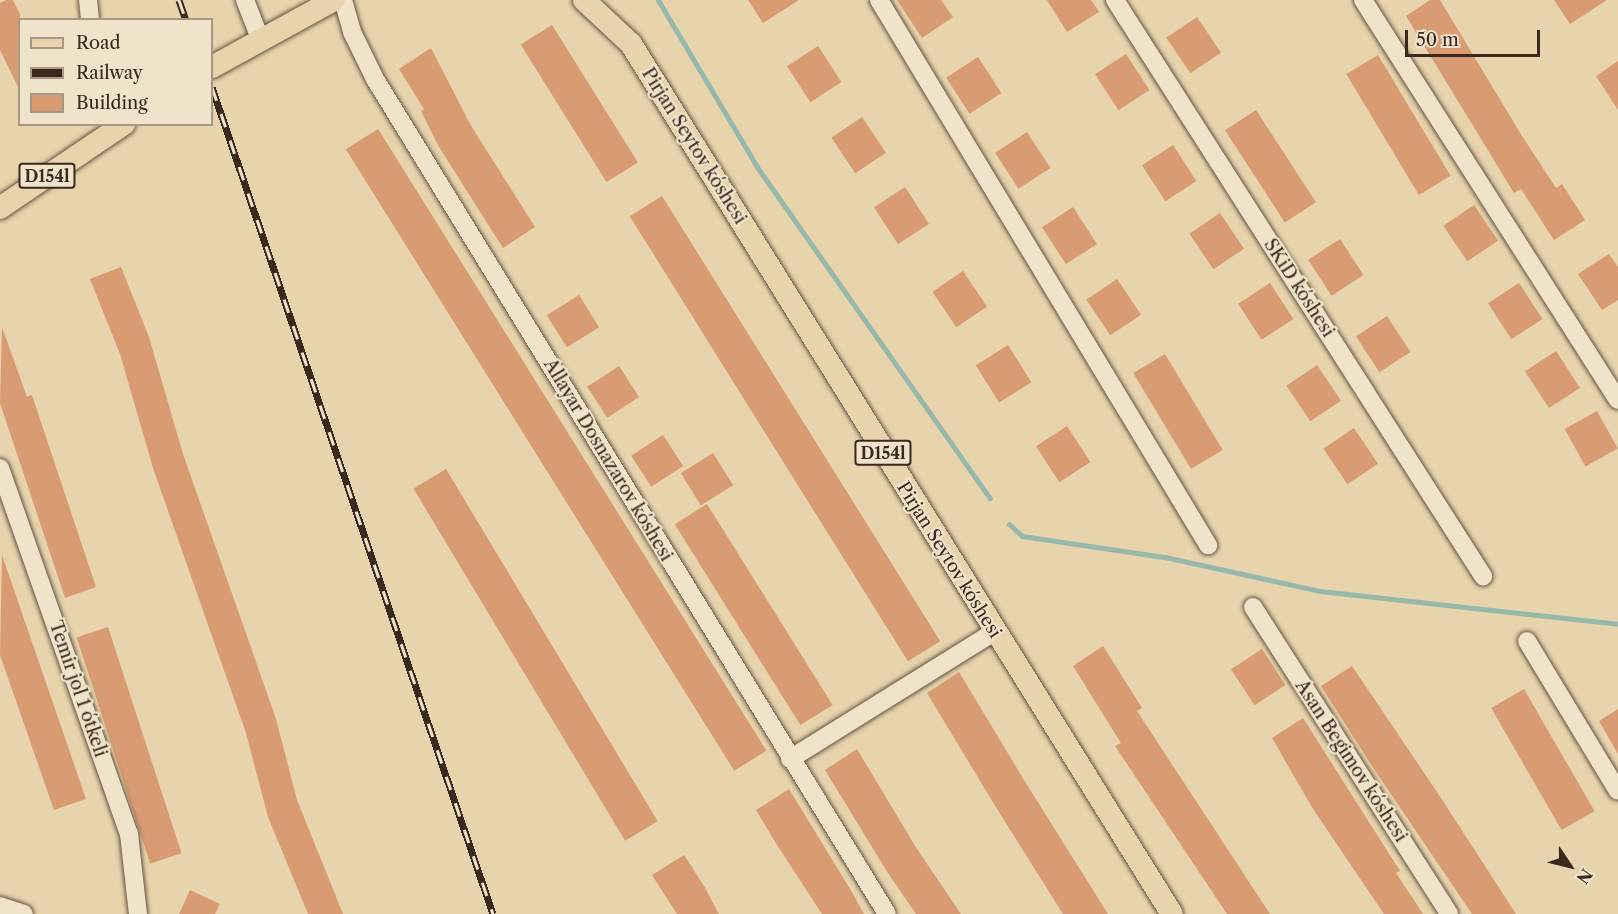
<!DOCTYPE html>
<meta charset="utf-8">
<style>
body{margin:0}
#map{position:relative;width:1618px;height:914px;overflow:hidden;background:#e7d4ad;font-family:"Libre Caslon Text",serif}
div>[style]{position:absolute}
.stream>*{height:5px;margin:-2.5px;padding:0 2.5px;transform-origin:2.5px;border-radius:2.5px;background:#97b8ab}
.building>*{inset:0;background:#d99b71;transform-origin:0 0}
.roads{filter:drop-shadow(0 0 2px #665342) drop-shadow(0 0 2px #665342)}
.minor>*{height:18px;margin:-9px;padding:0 9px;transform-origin:9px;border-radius:9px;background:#efe3ca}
.major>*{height:22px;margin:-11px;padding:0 11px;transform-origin:11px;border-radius:11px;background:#e7d4ad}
.rail>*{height:7px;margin-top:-3.5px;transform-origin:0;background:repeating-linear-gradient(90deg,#efe3ca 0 14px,#3b281e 0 28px);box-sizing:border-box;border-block:2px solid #3b281e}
span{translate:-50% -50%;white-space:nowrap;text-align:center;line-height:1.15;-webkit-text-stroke:4.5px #efe3ca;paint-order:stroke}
.shield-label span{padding:2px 4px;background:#efe3ca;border:2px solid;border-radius:4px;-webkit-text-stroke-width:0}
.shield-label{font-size:16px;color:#3b281e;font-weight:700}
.street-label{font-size:18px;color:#3b281e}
.legend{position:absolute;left:18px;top:18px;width:195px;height:108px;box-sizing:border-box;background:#efe3ca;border:2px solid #a79885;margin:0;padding:8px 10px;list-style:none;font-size:18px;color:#3b281e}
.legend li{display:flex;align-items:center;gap:12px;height:30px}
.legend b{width:30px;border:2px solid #a79885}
.north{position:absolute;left:1540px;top:836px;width:60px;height:60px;-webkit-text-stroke:4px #efe3ca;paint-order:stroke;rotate:125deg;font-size:16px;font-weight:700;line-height:24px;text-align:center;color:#3b281e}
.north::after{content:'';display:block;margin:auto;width:21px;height:27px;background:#3b281e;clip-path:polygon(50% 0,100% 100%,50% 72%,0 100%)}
.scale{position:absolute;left:1405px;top:30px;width:135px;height:27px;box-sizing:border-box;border:3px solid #3b281e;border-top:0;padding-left:8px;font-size:18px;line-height:21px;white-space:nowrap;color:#3b281e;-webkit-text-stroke:4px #efe3ca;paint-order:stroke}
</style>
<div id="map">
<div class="stream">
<i style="left:658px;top:0;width:194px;rotate:59.3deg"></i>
<i style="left:757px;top:167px;width:405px;rotate:54.9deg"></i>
<i style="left:1009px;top:524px;width:18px;rotate:43deg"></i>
<i style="left:1022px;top:536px;width:145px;rotate:8.4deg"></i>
<i style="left:1165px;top:557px;width:159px;rotate:12.4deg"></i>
<i style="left:1320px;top:591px;width:300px;rotate:6.3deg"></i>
</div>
<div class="building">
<i style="clip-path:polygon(6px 0,13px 0,20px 14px,20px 91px,0 50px,0 3px)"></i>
<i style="clip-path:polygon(748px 0,799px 0,763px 23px)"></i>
<i style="clip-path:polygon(897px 0,941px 0,953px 17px,922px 38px)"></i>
<i style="clip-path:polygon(1047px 0,1091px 0,1099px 12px,1067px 32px)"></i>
<i style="clip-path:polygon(1430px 0,1440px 0,1522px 136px,1556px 188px,1562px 184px,1585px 220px,1554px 240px,1521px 189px,1514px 193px,1406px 16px)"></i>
<i style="clip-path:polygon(1554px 0,1607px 0,1570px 24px)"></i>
<i style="left:1197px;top:17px;width:43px;height:37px;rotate:56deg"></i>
<i style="left:552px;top:25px;width:162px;height:37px;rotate:58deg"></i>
<i style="left:818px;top:46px;width:43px;height:37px;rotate:57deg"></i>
<i style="clip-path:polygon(431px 48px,470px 124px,535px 227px,503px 248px,439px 147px,421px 111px,424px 109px,399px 69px)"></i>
<i style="left:1126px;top:54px;width:43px;height:37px;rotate:57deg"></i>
<i style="left:1378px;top:55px;width:141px;height:37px;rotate:59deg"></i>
<i style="left:978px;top:57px;width:43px;height:38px;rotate:57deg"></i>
<i style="clip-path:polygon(1618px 61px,1618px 110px,1596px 76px)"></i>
<i style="left:1256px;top:110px;width:110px;height:37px;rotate:57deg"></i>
<i style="left:862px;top:117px;width:43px;height:37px;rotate:56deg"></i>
<i style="left:378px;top:129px;width:733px;height:38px;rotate:58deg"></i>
<i style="left:1027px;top:132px;width:43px;height:38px;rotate:57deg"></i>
<i style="left:1173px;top:145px;width:43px;height:37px;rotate:57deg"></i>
<i style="left:905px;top:187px;width:44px;height:37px;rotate:57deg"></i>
<i style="left:662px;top:196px;width:525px;height:38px;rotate:58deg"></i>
<i style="left:1474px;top:205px;width:43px;height:37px;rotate:56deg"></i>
<i style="left:1073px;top:207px;width:44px;height:37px;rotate:57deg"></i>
<i style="left:1220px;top:213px;width:43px;height:37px;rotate:56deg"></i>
<i style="left:1340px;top:239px;width:43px;height:38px;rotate:57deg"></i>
<i style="clip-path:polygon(1609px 254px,1618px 267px,1618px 300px,1602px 310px,1578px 274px)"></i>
<i style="clip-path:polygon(121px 267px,149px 337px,183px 454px,276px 719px,297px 800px,343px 914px,308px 914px,268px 817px,246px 733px,153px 468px,120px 354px,90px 279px)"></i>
<i style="left:963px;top:271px;width:43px;height:37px;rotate:56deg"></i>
<i style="left:1117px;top:279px;width:43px;height:37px;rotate:56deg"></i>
<i style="left:1270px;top:283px;width:43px;height:38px;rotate:57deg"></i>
<i style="left:1519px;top:283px;width:43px;height:37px;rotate:57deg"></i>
<i style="left:579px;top:295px;width:38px;height:38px;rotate:58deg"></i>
<i style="left:1387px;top:316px;width:43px;height:37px;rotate:57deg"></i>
<i style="clip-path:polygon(2px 327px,27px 397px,32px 395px,96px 587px,65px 598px,0 403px)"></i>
<i style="left:1008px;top:345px;width:44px;height:38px;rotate:58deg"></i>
<i style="left:1556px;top:351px;width:44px;height:37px;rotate:57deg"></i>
<i style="left:1165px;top:354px;width:112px;height:37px;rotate:59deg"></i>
<i style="left:1317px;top:365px;width:43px;height:37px;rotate:56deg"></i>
<i style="left:619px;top:366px;width:37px;height:38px;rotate:57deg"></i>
<i style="left:1597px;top:411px;width:43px;height:37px;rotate:61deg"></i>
<i style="left:1067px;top:426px;width:43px;height:37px;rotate:57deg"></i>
<i style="left:1354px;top:428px;width:43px;height:37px;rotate:56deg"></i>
<i style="left:663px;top:435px;width:37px;height:38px;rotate:57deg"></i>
<i style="left:713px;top:453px;width:38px;height:38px;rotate:58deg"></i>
<i style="left:446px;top:469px;width:411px;height:38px;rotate:59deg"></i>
<i style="left:707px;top:504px;width:237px;height:38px;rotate:58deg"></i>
<i style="clip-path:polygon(2px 555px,86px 799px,54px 810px,0 655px)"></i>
<i style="left:108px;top:627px;width:238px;height:33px;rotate:72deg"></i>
<i style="clip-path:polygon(1103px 646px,1142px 708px,1137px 711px,1270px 914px,1227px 914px,1115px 746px,1121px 743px,1073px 666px)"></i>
<i style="left:1262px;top:649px;width:43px;height:37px;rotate:57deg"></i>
<i style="clip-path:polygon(1352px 666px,1439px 795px,1516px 914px,1472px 914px,1372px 766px,1321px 686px)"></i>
<i style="clip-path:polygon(959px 672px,1024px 780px,1108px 914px,1063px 914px,994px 804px,927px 693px)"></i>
<i style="left:1524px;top:689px;width:141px;height:38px;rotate:60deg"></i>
<i style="clip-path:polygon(1618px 709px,1618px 754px,1599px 721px)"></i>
<i style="clip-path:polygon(1303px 718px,1400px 871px,1396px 873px,1423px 914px,1384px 914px,1313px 809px,1272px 738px)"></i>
<i style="clip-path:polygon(857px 749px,917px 849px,961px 914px,916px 914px,886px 870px,825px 770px)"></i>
<i style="clip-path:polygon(789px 789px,852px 892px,864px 914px,822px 914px,777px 845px,756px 810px)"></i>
<i style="clip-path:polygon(684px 855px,704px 886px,719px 914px,677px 914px,652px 875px)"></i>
<i style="clip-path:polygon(190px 890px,220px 904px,215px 914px,179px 914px)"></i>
</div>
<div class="roads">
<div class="minor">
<i style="left:88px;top:0;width:20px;rotate:84deg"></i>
<i style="left:245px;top:0;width:44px;rotate:68.7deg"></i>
<i style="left:343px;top:0;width:33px;rotate:74deg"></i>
<i style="left:352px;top:32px;width:52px;rotate:63.9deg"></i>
<i style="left:375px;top:79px;width:979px;rotate:58.48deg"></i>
<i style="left:879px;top:0;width:637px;rotate:58.88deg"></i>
<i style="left:1115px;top:0;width:684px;rotate:57.43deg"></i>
<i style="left:1363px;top:0;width:474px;rotate:57.5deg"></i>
<i style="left:0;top:468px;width:388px;rotate:70.6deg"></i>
<i style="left:129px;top:834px;width:81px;rotate:83.6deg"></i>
<i style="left:1253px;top:607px;width:364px;rotate:57.4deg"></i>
<i style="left:1527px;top:641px;width:175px;rotate:58.8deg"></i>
<i style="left:790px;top:759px;width:240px;rotate:-31.9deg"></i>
<i style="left:0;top:906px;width:25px;rotate:18deg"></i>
</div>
<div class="major">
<i style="left:584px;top:0;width:64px;rotate:43.1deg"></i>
<i style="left:631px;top:44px;width:1024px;rotate:58.13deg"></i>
<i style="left:212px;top:67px;width:139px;rotate:-28.8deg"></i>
<i style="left:0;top:208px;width:150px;rotate:-34.1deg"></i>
</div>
</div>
<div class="rail">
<i style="left:179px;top:0;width:21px;rotate:71deg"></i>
<i style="left:212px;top:87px;width:873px;rotate:71.23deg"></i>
</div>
<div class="shield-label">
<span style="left:47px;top:176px">D154l</span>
<span style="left:883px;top:453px">D154l</span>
</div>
<div class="street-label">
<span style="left:694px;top:146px;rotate:58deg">Pirjan Seytov kóshesi</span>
<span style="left:1299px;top:288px;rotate:57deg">SKiD kóshesi</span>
<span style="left:608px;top:460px;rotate:59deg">Allayar Dosnazarov kóshesi</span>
<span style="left:949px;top:560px;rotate:58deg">Pirjan Seytov kóshesi</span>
<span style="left:78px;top:689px;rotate:71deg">Temir jol 1 ótkeli</span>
<span style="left:1351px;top:761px;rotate:57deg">Asan Begimov kóshesi</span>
</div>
<ul class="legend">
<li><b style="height:8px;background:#e7d4ad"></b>Road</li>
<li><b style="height:8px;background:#3b281e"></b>Railway</li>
<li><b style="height:16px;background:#d99b71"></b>Building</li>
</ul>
<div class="north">N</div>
<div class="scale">50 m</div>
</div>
